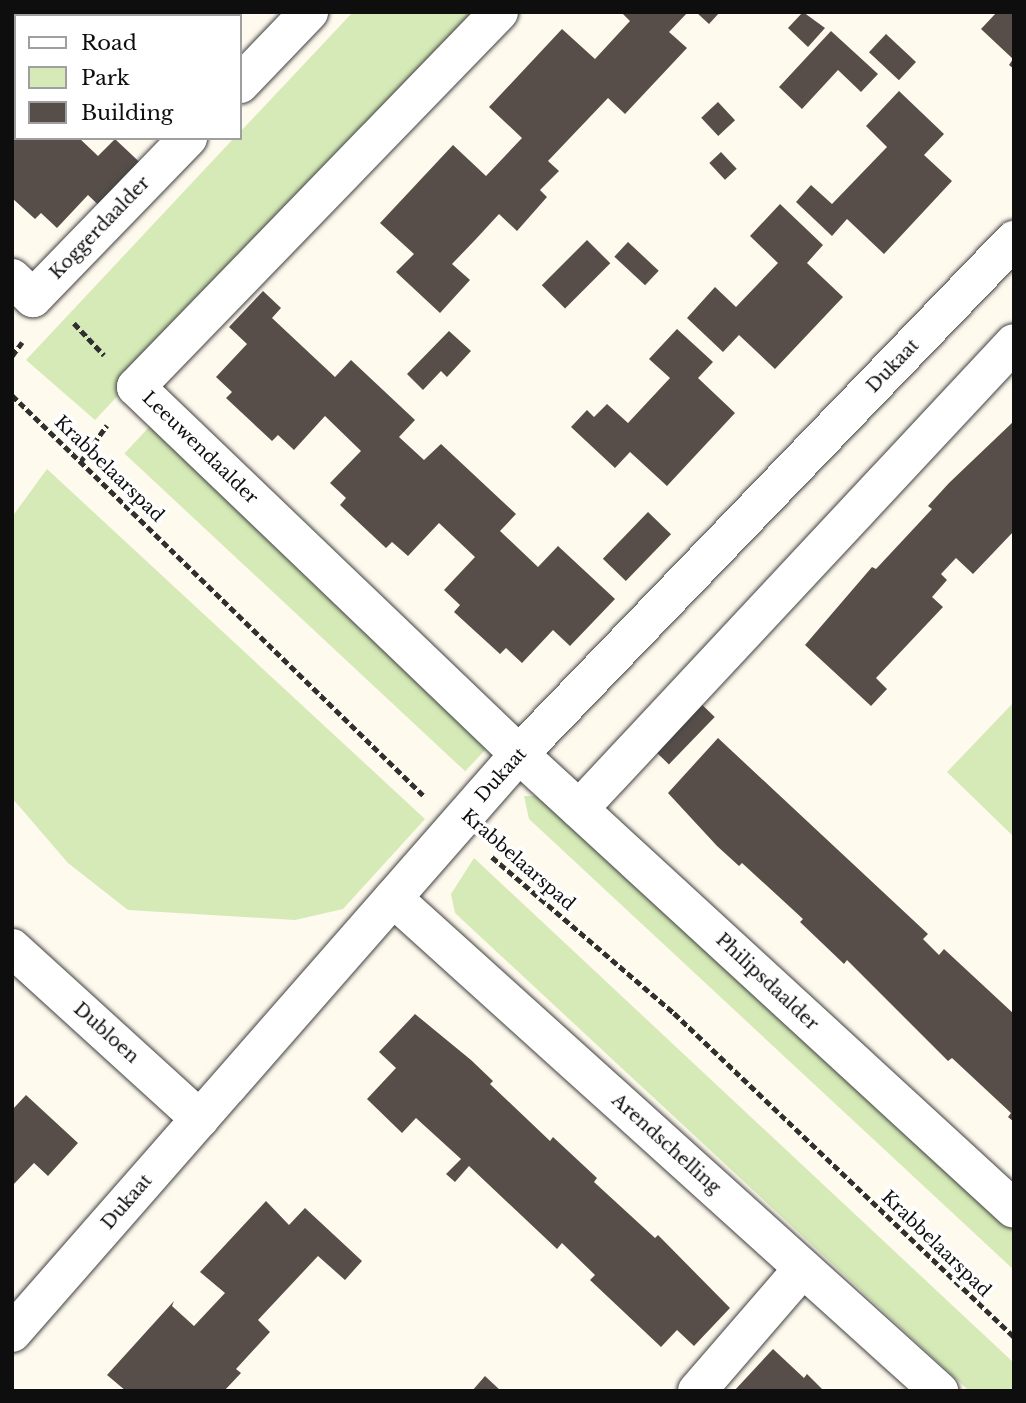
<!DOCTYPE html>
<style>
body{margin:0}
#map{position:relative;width:1026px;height:1403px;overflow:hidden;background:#fffaee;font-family:"Libre Baskerville",serif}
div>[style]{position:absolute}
.green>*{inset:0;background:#d5eab7;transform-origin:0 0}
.building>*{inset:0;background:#574e4a;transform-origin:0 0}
.path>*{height:4.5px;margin-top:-2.25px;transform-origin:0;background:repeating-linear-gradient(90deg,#303030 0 7px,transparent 0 10.5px)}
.roads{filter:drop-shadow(0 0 2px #414141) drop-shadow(0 0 2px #414141)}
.street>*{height:38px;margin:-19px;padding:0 19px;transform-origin:19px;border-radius:19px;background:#fff}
span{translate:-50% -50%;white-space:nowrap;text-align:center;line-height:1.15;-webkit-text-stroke:7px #fff;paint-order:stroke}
.street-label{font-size:18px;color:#0e0e0e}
.frame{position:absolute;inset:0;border:14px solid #0e0e0e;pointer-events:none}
.legend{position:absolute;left:14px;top:14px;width:228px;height:126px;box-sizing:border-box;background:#fff;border:2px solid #9f9f9f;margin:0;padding:9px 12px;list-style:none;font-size:21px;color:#0e0e0e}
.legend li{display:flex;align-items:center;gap:14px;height:35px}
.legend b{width:35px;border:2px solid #9f9f9f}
</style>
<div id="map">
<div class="green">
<i style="clip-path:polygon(353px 12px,477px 12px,95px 420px,26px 360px,234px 138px,240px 138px,240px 132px)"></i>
<i style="left:151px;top:425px;width:466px;height:39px;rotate:43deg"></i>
<i style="clip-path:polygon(47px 469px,425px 819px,343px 909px,295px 920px,128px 910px,68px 863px,12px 798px,12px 517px)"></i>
<i style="clip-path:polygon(1014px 702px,1014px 837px,947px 772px)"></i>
<i style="clip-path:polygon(524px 796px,547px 796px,1014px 1229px,1014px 1270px,529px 819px)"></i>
<i style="clip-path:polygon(474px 858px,1014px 1363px,1014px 1391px,969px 1391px,455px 913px,451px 894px)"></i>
</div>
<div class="building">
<i style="clip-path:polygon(83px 12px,110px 12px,113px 16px,79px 16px)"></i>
<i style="clip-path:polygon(118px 12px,243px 12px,240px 16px)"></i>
<i style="clip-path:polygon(621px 12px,688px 12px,669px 32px,687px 48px,625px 114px,608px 98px,548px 161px,559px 171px,540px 190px,547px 197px,517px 231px,499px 214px,476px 239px,452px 264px,470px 280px,440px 313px,396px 272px,414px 254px,380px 223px,453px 145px,486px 176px,522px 138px,489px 107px,562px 29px,595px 59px,630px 21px)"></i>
<i style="clip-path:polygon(696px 12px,720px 12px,709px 24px)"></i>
<i style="clip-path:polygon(803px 12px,825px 28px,808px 47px,788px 28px)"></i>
<i style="clip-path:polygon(997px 12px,1014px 12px,1014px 69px,1009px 65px,1013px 59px,981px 29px)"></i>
<i style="clip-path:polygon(831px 31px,878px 74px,861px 92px,838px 70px,802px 109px,779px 87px)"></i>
<i style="left:886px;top:34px;width:41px;height:25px;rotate:43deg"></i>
<i style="clip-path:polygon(12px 43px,16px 138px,79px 138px,98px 156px,115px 139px,149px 171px,108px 214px,88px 195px,57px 228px,41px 213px,35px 219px,12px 198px)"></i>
<i style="clip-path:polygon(899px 91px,944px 134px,924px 155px,952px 181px,884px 254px,847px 219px,832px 236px,796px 202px,811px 185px,832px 204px,887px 147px,866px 126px)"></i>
<i style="left:718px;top:102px;width:25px;height:23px;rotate:47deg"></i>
<i style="left:721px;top:152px;width:23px;height:16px;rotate:47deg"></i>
<i style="clip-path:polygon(780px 204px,823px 245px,807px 263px,843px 297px,775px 369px,739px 335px,723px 352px,687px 318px,715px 287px,736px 307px,778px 263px,750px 236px)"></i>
<i style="left:587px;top:240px;width:33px;height:64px;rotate:45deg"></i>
<i style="left:628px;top:242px;width:42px;height:20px;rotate:43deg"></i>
<i style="clip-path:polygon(263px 291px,281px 308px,272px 318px,335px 377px,351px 360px,415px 420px,399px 437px,424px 460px,441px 444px,516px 514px,500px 531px,538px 567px,558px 546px,615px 599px,570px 646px,553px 630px,522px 663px,506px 648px,500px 654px,454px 612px,460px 605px,444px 590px,475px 557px,439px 523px,408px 556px,392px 542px,386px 548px,340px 505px,346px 498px,330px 483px,361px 451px,325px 416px,294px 450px,278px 435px,272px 441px,226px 398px,232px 392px,216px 377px,247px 344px,229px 327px)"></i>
<i style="clip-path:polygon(677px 329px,713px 362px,698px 378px,735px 413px,667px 486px,630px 452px,615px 468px,571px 427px,587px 410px,594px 417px,607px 404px,628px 423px,670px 378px,649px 359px)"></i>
<i style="clip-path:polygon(449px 331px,471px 351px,447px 377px,441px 371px,423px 390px,407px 374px)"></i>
<i style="clip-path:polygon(1014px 421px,1014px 531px,973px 574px,956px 558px,941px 574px,947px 580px,932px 597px,943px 607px,876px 678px,887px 689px,871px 706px,805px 645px,872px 567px,876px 569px,932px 509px,928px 506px,949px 483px)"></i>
<i style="left:648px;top:512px;width:32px;height:65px;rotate:44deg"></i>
<i style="left:691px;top:694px;width:33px;height:66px;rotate:44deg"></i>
<i style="clip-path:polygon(718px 738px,928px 934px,923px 939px,939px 955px,944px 949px,1014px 1014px,1014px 1122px,1008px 1117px,1011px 1113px,952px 1058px,948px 1061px,847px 960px,844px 964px,800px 922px,803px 919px,742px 863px,739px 866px,717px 846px,668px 793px)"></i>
<i style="clip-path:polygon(415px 1014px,471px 1060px,493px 1081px,490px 1084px,550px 1141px,553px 1137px,597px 1178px,594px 1182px,655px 1238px,658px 1235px,730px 1308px,694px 1346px,677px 1330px,661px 1347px,590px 1280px,595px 1275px,562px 1243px,557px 1249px,469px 1166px,455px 1182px,446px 1174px,461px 1159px,416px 1118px,402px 1133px,367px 1099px,396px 1068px,379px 1052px)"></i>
<i style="clip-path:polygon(26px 1095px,78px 1143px,48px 1176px,34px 1163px,12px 1186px,12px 1110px)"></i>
<i style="clip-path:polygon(266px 1201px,289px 1225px,305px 1208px,362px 1261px,345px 1280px,318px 1256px,258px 1320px,270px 1332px,236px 1369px,241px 1373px,224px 1391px,126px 1391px,107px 1375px,174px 1301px,172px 1306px,194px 1326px,225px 1293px,200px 1272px)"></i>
<i style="clip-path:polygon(773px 1349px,804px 1378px,807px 1374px,824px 1391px,734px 1391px)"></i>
<i style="clip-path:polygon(485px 1376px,501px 1391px,472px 1391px)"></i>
</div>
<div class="path">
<i style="left:74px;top:323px;width:44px;rotate:46.8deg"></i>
<i style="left:12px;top:356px;width:17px;rotate:-54deg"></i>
<i style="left:12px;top:395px;width:574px;rotate:44.22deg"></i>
<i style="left:81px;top:461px;width:44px;rotate:-54.2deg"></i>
<i style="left:492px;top:857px;width:240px;rotate:40.6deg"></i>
<i style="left:674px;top:1013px;width:470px;rotate:43.6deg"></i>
</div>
<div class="roads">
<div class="street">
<i style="left:499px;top:12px;width:522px;rotate:134.07deg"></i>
<i style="left:136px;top:387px;width:530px;rotate:43.78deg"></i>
<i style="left:519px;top:754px;width:672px;rotate:42.59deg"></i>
<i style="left:240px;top:84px;width:100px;rotate:-46.2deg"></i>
<i style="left:12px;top:278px;width:29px;rotate:44deg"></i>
<i style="left:33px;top:298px;width:223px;rotate:-45.9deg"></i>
<i style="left:579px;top:809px;width:637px;rotate:-46.97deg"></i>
<i style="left:393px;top:898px;width:736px;rotate:42.08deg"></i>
<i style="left:12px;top:948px;width:254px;rotate:42.3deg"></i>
<i style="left:12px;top:1333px;width:770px;rotate:-48.79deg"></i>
<i style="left:519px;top:754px;width:714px;rotate:-46.08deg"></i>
<i style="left:697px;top:1391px;width:162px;rotate:-49.2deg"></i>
</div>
</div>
<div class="street-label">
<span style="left:100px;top:228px;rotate:-46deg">Koggerdaalder</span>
<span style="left:893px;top:366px;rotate:-46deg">Dukaat</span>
<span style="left:200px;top:448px;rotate:44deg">Leeuwendaalder</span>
<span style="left:109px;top:469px;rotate:44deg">Krabbelaarspad</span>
<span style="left:501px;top:775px;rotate:-48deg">Dukaat</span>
<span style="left:518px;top:860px;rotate:41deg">Krabbelaarspad</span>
<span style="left:767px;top:982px;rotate:43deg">Philipsdaalder</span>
<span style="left:106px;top:1033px;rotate:42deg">Dubloen</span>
<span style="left:666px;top:1144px;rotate:42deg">Arendschelling</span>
<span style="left:127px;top:1202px;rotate:-49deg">Dukaat</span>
<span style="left:936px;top:1244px;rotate:44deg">Krabbelaarspad</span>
</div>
<div class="frame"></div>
<ul class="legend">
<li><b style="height:9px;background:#fff"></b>Road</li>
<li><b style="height:19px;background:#d5eab7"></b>Park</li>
<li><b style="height:19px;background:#574e4a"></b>Building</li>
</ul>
</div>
